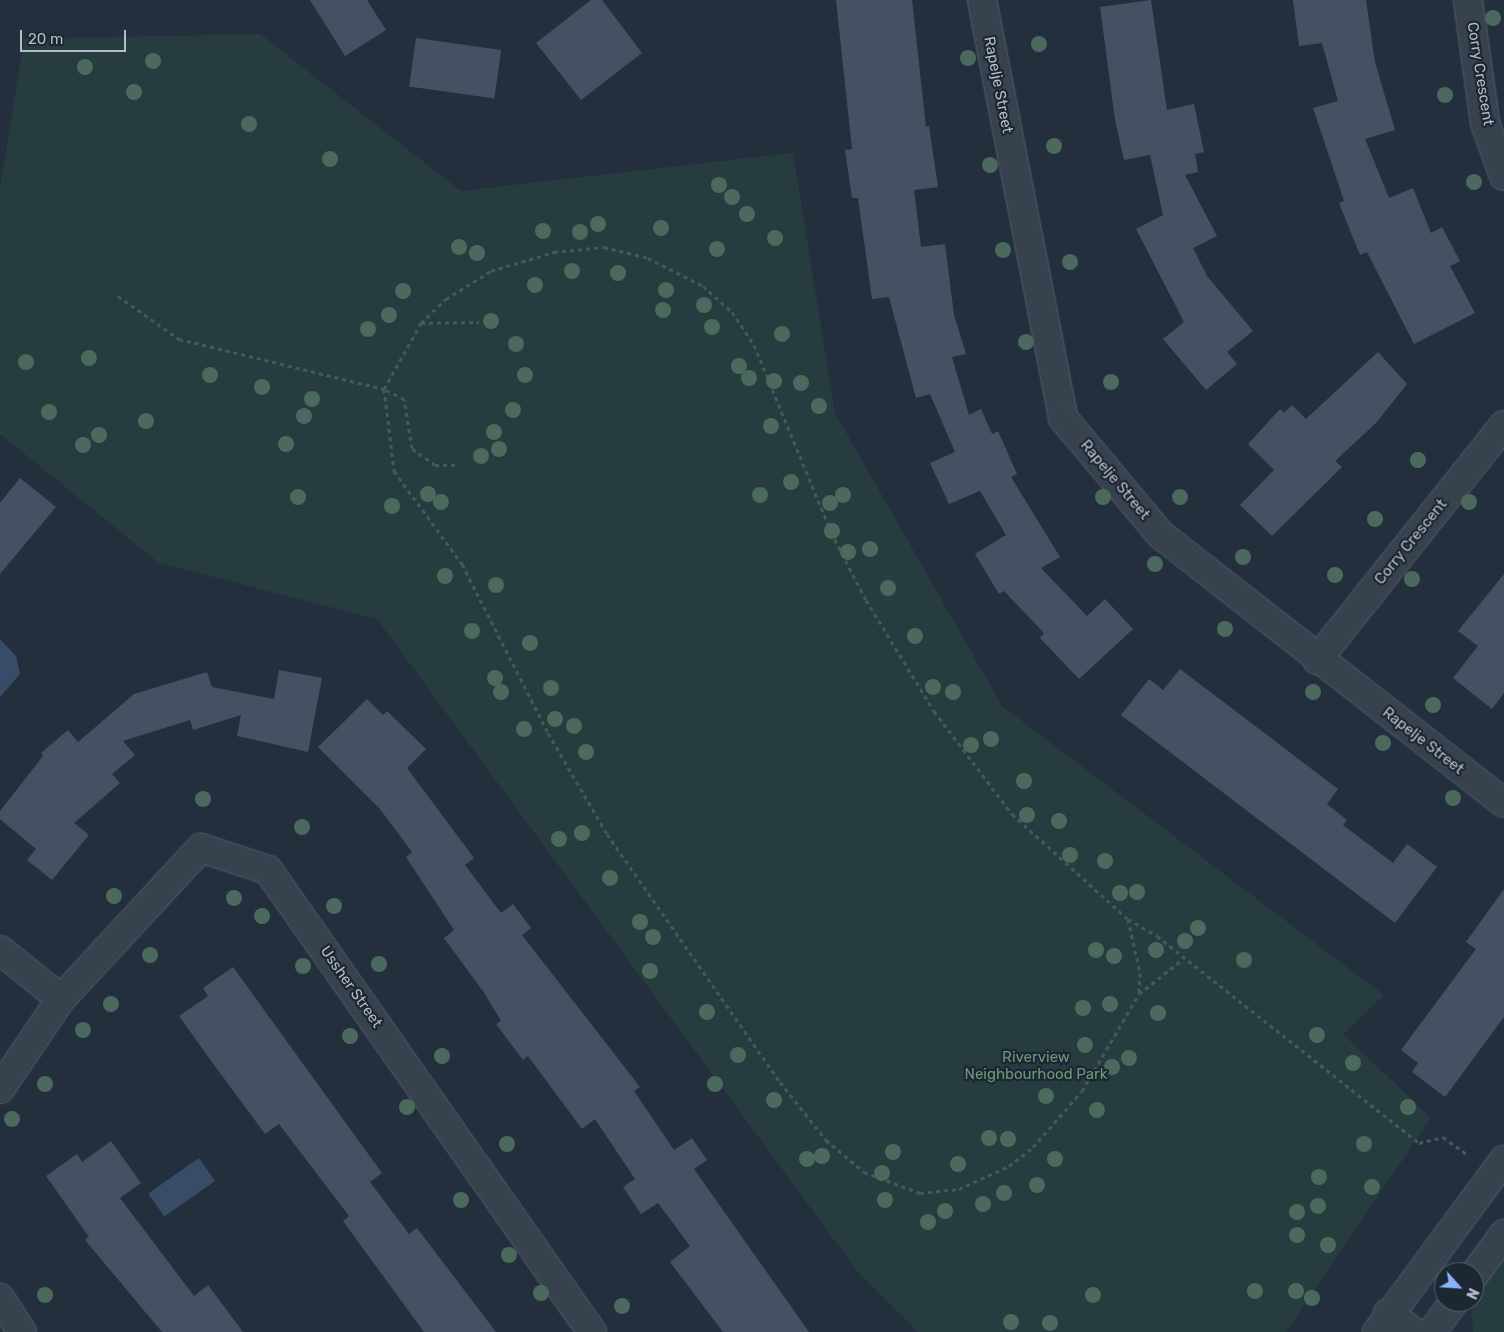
<!DOCTYPE html>
<style>
body{margin:0}
#map{position:relative;width:1504px;height:1332px;overflow:hidden;background:#242f3e;font-family:Rubik,sans-serif}
div>[style]{position:absolute}
.green>*{inset:0;background:#263c3f}
.water>*{inset:0;background:#394c67;transform-origin:0 0}
.building>*{inset:0;background:#455162;transform-origin:0 0}
.path>*{height:3px;margin-top:-1.5px;transform-origin:0;background:repeating-linear-gradient(90deg,#44595c 0 4px,transparent 0 8px)}
.roads{filter:drop-shadow(0 0 1px #565f6c) drop-shadow(0 0 1px #565f6c)}
.street>*{height:28px;margin:-14px;padding:0 14px;transform-origin:14px;border-radius:14px;background:#38414e}
.trees>*{width:16px;height:16px;margin:-8px;border-radius:50%;background:#4b6a5d}
span{translate:-50% -50%;white-space:nowrap;text-align:center;line-height:1.15;-webkit-text-stroke:4.5px #1d2633;paint-order:stroke}
.street-label{font-size:15px;color:#b4bcc9}
.park-label{font-size:15px;color:#6b9a76}
.north{position:absolute;left:1434px;top:1262px;width:50px;height:50px;box-sizing:border-box;background:#1d2633;border:1px solid #59626f;border-radius:50%;rotate:116deg;font-size:14px;font-weight:700;line-height:20px;text-align:center;color:#b4bcc9}
.north::after{content:'';display:block;margin:auto;width:18px;height:22px;background:#8ab4f8;clip-path:polygon(50% 0,100% 100%,50% 72%,0 100%)}
.scale{position:absolute;left:20px;top:30px;width:106px;height:22px;box-sizing:border-box;border:2px solid #b4bcc9;border-top:0;padding-left:6px;font-size:15px;line-height:18px;white-space:nowrap;color:#b4bcc9;-webkit-text-stroke:4px #1d2633;paint-order:stroke}
</style>
<div id="map">
<div class="green">
<i style="clip-path:polygon(260px 34px,461px 191px,793px 153px,835px 413px,1002px 706px,1384px 995px,1343px 1034px,1431px 1118px,1286px 1332px,918px 1332px,860px 1275px,377px 619px,159px 563px,0 434px,0 188px,24px 39px)"></i>
<i style="clip-path:polygon(1504px 1259px,1504px 1332px,1473px 1332px,1471px 1303px)"></i>
</div>
<div class="water">
<i style="clip-path:polygon(0 639px,16px 656px,20px 674px,0 697px)"></i>
<i style="left:199px;top:1158px;width:28px;height:62px;rotate:55deg"></i>
</div>
<div class="building">
<i style="clip-path:polygon(310px 0,367px 0,386px 30px,345px 56px)"></i>
<i style="clip-path:polygon(591px 0,602px 0,642px 53px,581px 100px,536px 43px)"></i>
<i style="clip-path:polygon(836px 0,912px 0,926px 127px,929px 126px,938px 187px,914px 190px,921px 247px,945px 244px,954px 315px,966px 354px,952px 357px,969px 415px,981px 409px,992px 434px,998px 431px,1017px 474px,1011px 477px,1060px 557px,1041px 568px,1087px 616px,1105px 599px,1133px 629px,1079px 679px,1040px 638px,1044px 633px,1004px 591px,999px 594px,975px 554px,1006px 535px,980px 491px,949px 504px,930px 463px,955px 452px,930px 394px,916px 398px,889px 297px,872px 299px,858px 198px,852px 198px,845px 150px,852px 149px)"></i>
<i style="clip-path:polygon(1151px 0,1167px 110px,1194px 104px,1204px 152px,1195px 154px,1198px 172px,1185px 175px,1217px 236px,1193px 248px,1207px 276px,1253px 331px,1227px 352px,1237px 364px,1206px 390px,1163px 339px,1184px 322px,1136px 229px,1163px 215px,1150px 155px,1124px 160px,1115px 120px,1100px 7px)"></i>
<i style="clip-path:polygon(1293px 0,1366px 0,1375px 62px,1395px 130px,1365px 139px,1389px 198px,1413px 188px,1431px 233px,1442px 227px,1460px 261px,1450px 266px,1475px 313px,1414px 344px,1367px 252px,1360px 255px,1339px 203px,1344px 201px,1313px 108px,1338px 101px,1322px 43px,1299px 46px)"></i>
<i style="left:416px;top:38px;width:86px;height:49px;rotate:8deg"></i>
<i style="clip-path:polygon(1378px 352px,1407px 384px,1376px 423px,1335px 461px,1342px 467px,1272px 536px,1240px 505px,1274px 470px,1248px 444px,1280px 409px,1284px 413px,1292px 405px,1306px 419px)"></i>
<i style="clip-path:polygon(20px 478px,56px 507px,0 574px,0 503px)"></i>
<i style="clip-path:polygon(1504px 574px,1504px 693px,1492px 709px,1453px 678px,1478px 646px,1458px 631px)"></i>
<i style="clip-path:polygon(1180px 669px,1338px 789px,1327px 804px,1347px 820px,1343px 825px,1393px 863px,1407px 844px,1437px 867px,1395px 923px,1121px 715px,1149px 679px,1163px 690px)"></i>
<i style="clip-path:polygon(279px 670px,322px 678px,308px 752px,237px 736px,241px 715px,193px 730px,190px 720px,123px 741px,135px 755px,112px 774px,120px 783px,74px 823px,89px 835px,52px 880px,27px 860px,36px 849px,0 819px,0 811px,43px 756px,41px 753px,68px 730px,78px 742px,134px 694px,207px 672px,212px 687px,274px 699px)"></i>
<i style="clip-path:polygon(367px 699px,383px 715px,387px 711px,426px 749px,407px 768px,474px 858px,465px 865px,501px 913px,513px 904px,531px 928px,522px 935px,640px 1087px,634px 1091px,674px 1150px,692px 1138px,707px 1160px,694px 1169px,809px 1332px,723px 1332px,670px 1262px,690px 1246px,658px 1203px,641px 1214px,623px 1187px,635px 1179px,595px 1119px,582px 1129px,528px 1056px,523px 1060px,496px 1024px,501px 1021px,485px 994px,444px 938px,454px 930px,406px 857px,412px 852px,380px 809px,318px 747px)"></i>
<i style="clip-path:polygon(1504px 889px,1504px 1017px,1445px 1097px,1412px 1072px,1418px 1063px,1401px 1050px,1476px 949px,1466px 942px)"></i>
<i style="clip-path:polygon(233px 967px,382px 1173px,370px 1182px,409px 1234px,417px 1228px,496px 1332px,424px 1332px,343px 1221px,349px 1216px,279px 1124px,265px 1134px,209px 1058px,179px 1016px,208px 996px,203px 988px)"></i>
<i style="clip-path:polygon(111px 1141px,141px 1183px,120px 1198px,194px 1296px,208px 1285px,243px 1332px,162px 1332px,85px 1240px,89px 1237px,46px 1176px,77px 1154px,82px 1162px)"></i>
</div>
<div class="path">
<i style="left:118px;top:296px;width:75px;rotate:35.2deg"></i>
<i style="left:179px;top:339px;width:211px;rotate:13.7deg"></i>
<i style="left:384px;top:389px;width:83px;rotate:83deg"></i>
<i style="left:394px;top:471px;width:115px;rotate:53.8deg"></i>
<i style="left:462px;top:564px;width:190px;rotate:63deg"></i>
<i style="left:548px;top:733px;width:117px;rotate:59.7deg"></i>
<i style="left:607px;top:834px;width:302px;rotate:55.1deg"></i>
<i style="left:780px;top:1082px;width:74px;rotate:51.6deg"></i>
<i style="left:826px;top:1140px;width:50px;rotate:40.1deg"></i>
<i style="left:864px;top:1172px;width:60px;rotate:20.6deg"></i>
<i style="left:920px;top:1193px;width:39px;rotate:-6deg"></i>
<i style="left:959px;top:1189px;width:55px;rotate:-24.7deg"></i>
<i style="left:1009px;top:1166px;width:31px;rotate:-38deg"></i>
<i style="left:1033px;top:1147px;width:74px;rotate:-48.8deg"></i>
<i style="left:1082px;top:1091px;width:113px;rotate:-59.6deg"></i>
<i style="left:1139px;top:994px;width:56px;rotate:-38.5deg"></i>
<i style="left:421px;top:323px;width:58px;rotate:-1deg"></i>
<i style="left:455px;top:465px;width:20px;rotate:180deg"></i>
<i style="left:435px;top:465px;width:29px;rotate:-144deg"></i>
<i style="left:412px;top:448px;width:50px;rotate:-99.3deg"></i>
<i style="left:404px;top:399px;width:22px;rotate:-153deg"></i>
<i style="left:384px;top:389px;width:76px;rotate:-60.7deg"></i>
<i style="left:421px;top:323px;width:35px;rotate:-44deg"></i>
<i style="left:446px;top:299px;width:53px;rotate:-31.9deg"></i>
<i style="left:491px;top:271px;width:66px;rotate:-16.8deg"></i>
<i style="left:554px;top:252px;width:50px;rotate:-5.7deg"></i>
<i style="left:604px;top:247px;width:45px;rotate:14deg"></i>
<i style="left:648px;top:258px;width:62px;rotate:27deg"></i>
<i style="left:703px;top:286px;width:39px;rotate:42deg"></i>
<i style="left:732px;top:312px;width:40px;rotate:56deg"></i>
<i style="left:754px;top:345px;width:202px;rotate:67.6deg"></i>
<i style="left:831px;top:532px;width:76px;rotate:62.8deg"></i>
<i style="left:866px;top:600px;width:130px;rotate:58.5deg"></i>
<i style="left:934px;top:711px;width:129px;rotate:52.9deg"></i>
<i style="left:1012px;top:814px;width:156px;rotate:42.2deg"></i>
<i style="left:1128px;top:919px;width:34px;rotate:30deg"></i>
<i style="left:1157px;top:936px;width:334px;rotate:38.3deg"></i>
<i style="left:1419px;top:1143px;width:25px;rotate:-14deg"></i>
<i style="left:1443px;top:1137px;width:32px;rotate:36deg"></i>
<i style="left:1128px;top:919px;width:55px;rotate:77.5deg"></i>
<i style="left:1140px;top:973px;width:20px;rotate:93deg"></i>
</div>
<div class="roads">
<div class="street">
<i style="left:982px;top:0;width:426px;rotate:79deg"></i>
<i style="left:1063px;top:418px;width:153px;rotate:50.1deg"></i>
<i style="left:1161px;top:535px;width:435px;rotate:38deg"></i>
<i style="left:1468px;top:0;width:124px;rotate:82.1deg"></i>
<i style="left:1485px;top:123px;width:56px;rotate:70.3deg"></i>
<i style="left:1317px;top:660px;width:300px;rotate:-51.5deg"></i>
<i style="left:0;top:950px;width:78px;rotate:38.8deg"></i>
<i style="left:0;top:1089px;width:109px;rotate:-55.9deg"></i>
<i style="left:61px;top:999px;width:206px;rotate:-47.2deg"></i>
<i style="left:201px;top:848px;width:71px;rotate:18.2deg"></i>
<i style="left:268px;top:870px;width:564px;rotate:54.96deg"></i>
<i style="left:1474px;top:1275px;width:51px;rotate:-53.8deg"></i>
<i style="left:0;top:1298px;width:40px;rotate:57.1deg"></i>
<i style="left:1388px;top:1313px;width:32px;rotate:36deg"></i>
<i style="left:1377px;top:1332px;width:214px;rotate:-53.6deg"></i>
<i style="left:1432px;top:1332px;width:37px;rotate:-54deg"></i>
</div>
</div>
<div class="trees">
<i style="left:1493px;top:18px"></i>
<i style="left:1039px;top:44px"></i>
<i style="left:968px;top:58px"></i>
<i style="left:153px;top:61px"></i>
<i style="left:85px;top:67px"></i>
<i style="left:134px;top:92px"></i>
<i style="left:1445px;top:95px"></i>
<i style="left:249px;top:124px"></i>
<i style="left:1054px;top:146px"></i>
<i style="left:330px;top:159px"></i>
<i style="left:990px;top:165px"></i>
<i style="left:1474px;top:182px"></i>
<i style="left:719px;top:185px"></i>
<i style="left:732px;top:197px"></i>
<i style="left:747px;top:214px"></i>
<i style="left:598px;top:224px"></i>
<i style="left:661px;top:228px"></i>
<i style="left:543px;top:231px"></i>
<i style="left:580px;top:232px"></i>
<i style="left:775px;top:238px"></i>
<i style="left:459px;top:247px"></i>
<i style="left:717px;top:249px"></i>
<i style="left:1003px;top:250px"></i>
<i style="left:477px;top:253px"></i>
<i style="left:1070px;top:262px"></i>
<i style="left:572px;top:271px"></i>
<i style="left:618px;top:273px"></i>
<i style="left:535px;top:285px"></i>
<i style="left:666px;top:290px"></i>
<i style="left:403px;top:291px"></i>
<i style="left:704px;top:305px"></i>
<i style="left:663px;top:310px"></i>
<i style="left:389px;top:315px"></i>
<i style="left:491px;top:321px"></i>
<i style="left:712px;top:327px"></i>
<i style="left:368px;top:329px"></i>
<i style="left:782px;top:334px"></i>
<i style="left:1026px;top:342px"></i>
<i style="left:516px;top:344px"></i>
<i style="left:89px;top:358px"></i>
<i style="left:26px;top:362px"></i>
<i style="left:739px;top:366px"></i>
<i style="left:210px;top:375px"></i>
<i style="left:525px;top:375px"></i>
<i style="left:749px;top:378px"></i>
<i style="left:774px;top:381px"></i>
<i style="left:1111px;top:382px"></i>
<i style="left:801px;top:383px"></i>
<i style="left:262px;top:387px"></i>
<i style="left:312px;top:399px"></i>
<i style="left:819px;top:406px"></i>
<i style="left:513px;top:410px"></i>
<i style="left:49px;top:412px"></i>
<i style="left:304px;top:416px"></i>
<i style="left:146px;top:421px"></i>
<i style="left:771px;top:426px"></i>
<i style="left:494px;top:432px"></i>
<i style="left:99px;top:435px"></i>
<i style="left:286px;top:444px"></i>
<i style="left:83px;top:445px"></i>
<i style="left:499px;top:449px"></i>
<i style="left:481px;top:456px"></i>
<i style="left:1418px;top:460px"></i>
<i style="left:791px;top:482px"></i>
<i style="left:428px;top:494px"></i>
<i style="left:760px;top:495px"></i>
<i style="left:843px;top:495px"></i>
<i style="left:298px;top:497px"></i>
<i style="left:1103px;top:497px"></i>
<i style="left:1180px;top:497px"></i>
<i style="left:441px;top:502px"></i>
<i style="left:1469px;top:502px"></i>
<i style="left:830px;top:503px"></i>
<i style="left:392px;top:506px"></i>
<i style="left:1375px;top:519px"></i>
<i style="left:832px;top:531px"></i>
<i style="left:870px;top:549px"></i>
<i style="left:848px;top:552px"></i>
<i style="left:1243px;top:557px"></i>
<i style="left:1155px;top:564px"></i>
<i style="left:1335px;top:575px"></i>
<i style="left:445px;top:576px"></i>
<i style="left:1412px;top:579px"></i>
<i style="left:496px;top:585px"></i>
<i style="left:888px;top:588px"></i>
<i style="left:1225px;top:629px"></i>
<i style="left:472px;top:631px"></i>
<i style="left:915px;top:636px"></i>
<i style="left:530px;top:643px"></i>
<i style="left:495px;top:678px"></i>
<i style="left:933px;top:687px"></i>
<i style="left:551px;top:688px"></i>
<i style="left:501px;top:692px"></i>
<i style="left:953px;top:692px"></i>
<i style="left:1313px;top:692px"></i>
<i style="left:1433px;top:705px"></i>
<i style="left:555px;top:719px"></i>
<i style="left:574px;top:726px"></i>
<i style="left:524px;top:729px"></i>
<i style="left:991px;top:739px"></i>
<i style="left:1383px;top:743px"></i>
<i style="left:971px;top:745px"></i>
<i style="left:586px;top:752px"></i>
<i style="left:1024px;top:781px"></i>
<i style="left:1453px;top:798px"></i>
<i style="left:203px;top:799px"></i>
<i style="left:1027px;top:815px"></i>
<i style="left:1059px;top:821px"></i>
<i style="left:302px;top:827px"></i>
<i style="left:582px;top:833px"></i>
<i style="left:559px;top:839px"></i>
<i style="left:1070px;top:855px"></i>
<i style="left:1105px;top:861px"></i>
<i style="left:610px;top:878px"></i>
<i style="left:1137px;top:892px"></i>
<i style="left:1120px;top:893px"></i>
<i style="left:114px;top:896px"></i>
<i style="left:234px;top:898px"></i>
<i style="left:334px;top:906px"></i>
<i style="left:262px;top:916px"></i>
<i style="left:640px;top:922px"></i>
<i style="left:1198px;top:928px"></i>
<i style="left:653px;top:937px"></i>
<i style="left:1185px;top:941px"></i>
<i style="left:1096px;top:950px"></i>
<i style="left:1156px;top:950px"></i>
<i style="left:150px;top:955px"></i>
<i style="left:1114px;top:956px"></i>
<i style="left:1244px;top:960px"></i>
<i style="left:379px;top:964px"></i>
<i style="left:303px;top:966px"></i>
<i style="left:650px;top:971px"></i>
<i style="left:111px;top:1004px"></i>
<i style="left:1110px;top:1004px"></i>
<i style="left:1083px;top:1008px"></i>
<i style="left:707px;top:1012px"></i>
<i style="left:1158px;top:1013px"></i>
<i style="left:83px;top:1030px"></i>
<i style="left:1317px;top:1035px"></i>
<i style="left:350px;top:1036px"></i>
<i style="left:1085px;top:1045px"></i>
<i style="left:738px;top:1055px"></i>
<i style="left:442px;top:1056px"></i>
<i style="left:1129px;top:1058px"></i>
<i style="left:1353px;top:1063px"></i>
<i style="left:1112px;top:1067px"></i>
<i style="left:45px;top:1084px"></i>
<i style="left:715px;top:1084px"></i>
<i style="left:1046px;top:1096px"></i>
<i style="left:774px;top:1100px"></i>
<i style="left:407px;top:1107px"></i>
<i style="left:1408px;top:1107px"></i>
<i style="left:1097px;top:1110px"></i>
<i style="left:12px;top:1119px"></i>
<i style="left:989px;top:1138px"></i>
<i style="left:1008px;top:1139px"></i>
<i style="left:507px;top:1144px"></i>
<i style="left:1364px;top:1144px"></i>
<i style="left:893px;top:1152px"></i>
<i style="left:822px;top:1156px"></i>
<i style="left:807px;top:1159px"></i>
<i style="left:1055px;top:1159px"></i>
<i style="left:958px;top:1164px"></i>
<i style="left:882px;top:1173px"></i>
<i style="left:1319px;top:1177px"></i>
<i style="left:1037px;top:1185px"></i>
<i style="left:1372px;top:1187px"></i>
<i style="left:1004px;top:1193px"></i>
<i style="left:461px;top:1200px"></i>
<i style="left:885px;top:1200px"></i>
<i style="left:983px;top:1204px"></i>
<i style="left:1318px;top:1206px"></i>
<i style="left:945px;top:1211px"></i>
<i style="left:1297px;top:1212px"></i>
<i style="left:928px;top:1222px"></i>
<i style="left:1297px;top:1235px"></i>
<i style="left:1328px;top:1245px"></i>
<i style="left:509px;top:1255px"></i>
<i style="left:1255px;top:1291px"></i>
<i style="left:1296px;top:1291px"></i>
<i style="left:541px;top:1293px"></i>
<i style="left:45px;top:1295px"></i>
<i style="left:1093px;top:1295px"></i>
<i style="left:1312px;top:1298px"></i>
<i style="left:622px;top:1306px"></i>
<i style="left:1011px;top:1322px"></i>
<i style="left:1050px;top:1323px"></i>
</div>
<div class="street-label">
<span style="left:1480px;top:74px;rotate:81deg">Corry Crescent</span>
<span style="left:998px;top:85px;rotate:79deg">Rapelje Street</span>
<span style="left:1115px;top:480px;rotate:50deg">Rapelje Street</span>
<span style="left:1411px;top:542px;rotate:-51deg">Corry Crescent</span>
<span style="left:1423px;top:741px;rotate:38deg">Rapelje Street</span>
<span style="left:351px;top:987px;rotate:55deg">Ussher Street</span>
</div>
<div class="park-label">
<span style="left:1036px;top:1066px">Riverview<br>Neighbourhood Park</span>
</div>
<div class="north">N</div>
<div class="scale">20 m</div>
</div>
